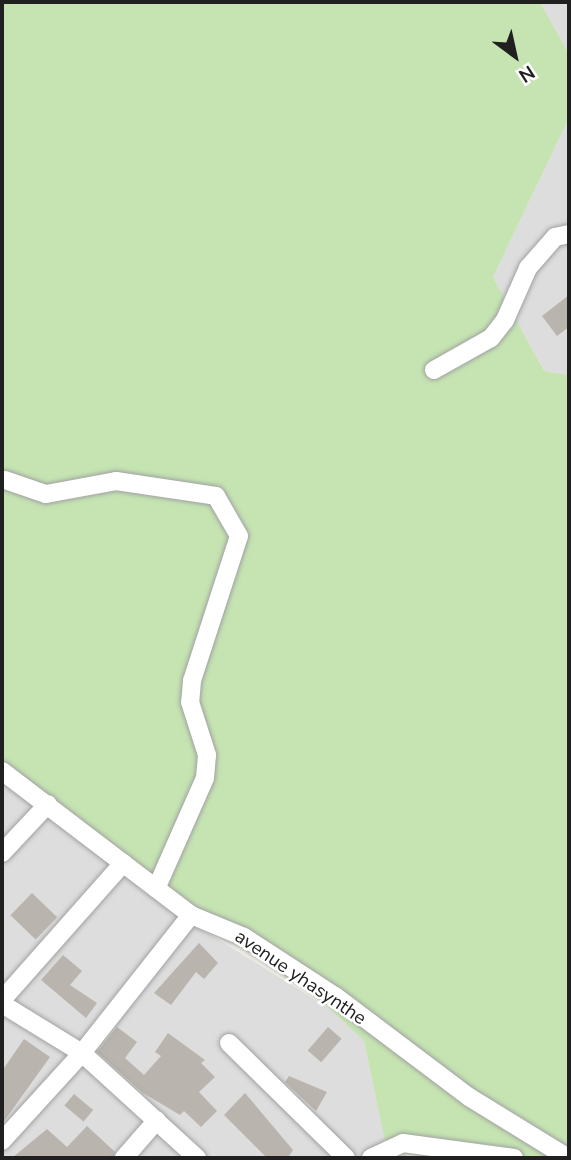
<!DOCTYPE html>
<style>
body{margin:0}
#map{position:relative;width:571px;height:1160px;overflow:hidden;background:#efeee7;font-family:"Nunito Sans",sans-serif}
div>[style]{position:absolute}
.residential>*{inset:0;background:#dedddd}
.grass>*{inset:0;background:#c5e4b2}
.building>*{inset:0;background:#b9b4ad;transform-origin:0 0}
.roads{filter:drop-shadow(0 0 2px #a1a1a1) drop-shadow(0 0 2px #a1a1a1)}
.minor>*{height:18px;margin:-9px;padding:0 9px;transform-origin:9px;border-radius:9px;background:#fff}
span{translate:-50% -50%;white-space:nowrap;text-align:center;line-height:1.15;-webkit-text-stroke:5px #fff;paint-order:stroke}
.street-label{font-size:19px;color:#202020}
.frame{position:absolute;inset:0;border:4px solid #202020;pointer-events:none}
.north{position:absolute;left:480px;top:21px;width:70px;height:70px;-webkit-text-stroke:5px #fff;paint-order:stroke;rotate:147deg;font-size:19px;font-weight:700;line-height:28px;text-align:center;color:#202020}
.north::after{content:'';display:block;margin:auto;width:24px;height:32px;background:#202020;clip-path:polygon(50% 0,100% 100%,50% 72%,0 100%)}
</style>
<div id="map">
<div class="residential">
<i style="clip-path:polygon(540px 2px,569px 2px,569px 54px)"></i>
<i style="clip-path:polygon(569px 118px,569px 375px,544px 371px,493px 277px)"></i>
<i style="clip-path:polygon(2px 783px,161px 904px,330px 1009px,364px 1041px,387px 1150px,406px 1154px,405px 1158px,2px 1158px)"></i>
</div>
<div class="grass">
<i style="clip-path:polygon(2px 2px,540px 2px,569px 54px,569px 118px,493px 277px,544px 371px,569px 375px,569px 1158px,433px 1158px,387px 1151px,364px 1041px,330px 1009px,208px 920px,161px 904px,2px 783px)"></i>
</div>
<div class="building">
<i style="clip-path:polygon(569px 295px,569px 327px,557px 336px,542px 316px)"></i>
<i style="left:32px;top:893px;width:35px;height:31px;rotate:44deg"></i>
<i style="clip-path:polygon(199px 943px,218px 963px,204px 979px,196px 972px,171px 1005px,154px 993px)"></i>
<i style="clip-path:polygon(63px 955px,82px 971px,70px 985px,97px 1003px,86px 1018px,41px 980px)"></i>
<i style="clip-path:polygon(117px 1027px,137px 1042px,125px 1058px,144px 1075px,161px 1056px,155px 1052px,168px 1033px,205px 1060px,201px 1063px,215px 1077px,199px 1092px,217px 1111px,201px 1127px,184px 1111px,180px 1115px,143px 1093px,97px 1052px)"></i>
<i style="left:328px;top:1027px;width:18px;height:31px;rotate:41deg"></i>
<i style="clip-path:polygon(24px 1039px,50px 1057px,2px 1124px,2px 1071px)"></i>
<i style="clip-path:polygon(289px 1076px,327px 1092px,316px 1111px,285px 1082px)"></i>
<i style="clip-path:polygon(245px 1093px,293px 1150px,288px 1158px,267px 1158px,224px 1115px)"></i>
<i style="left:74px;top:1094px;width:25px;height:15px;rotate:40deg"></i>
<i style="clip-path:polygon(87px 1126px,115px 1152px,113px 1158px,12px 1158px,47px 1129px,67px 1147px)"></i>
</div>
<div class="roads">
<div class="minor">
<i style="left:434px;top:370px;width:65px;rotate:-29.3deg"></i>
<i style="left:491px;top:338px;width:23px;rotate:-52deg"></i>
<i style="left:505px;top:320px;width:57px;rotate:-66.1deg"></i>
<i style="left:528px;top:268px;width:41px;rotate:-48.9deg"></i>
<i style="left:555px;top:237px;width:14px;rotate:-12deg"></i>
<i style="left:5px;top:480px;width:43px;rotate:18.9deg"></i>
<i style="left:46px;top:494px;width:71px;rotate:-10.5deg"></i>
<i style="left:116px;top:481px;width:101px;rotate:8.5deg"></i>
<i style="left:216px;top:496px;width:46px;rotate:60.1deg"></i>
<i style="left:239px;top:536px;width:152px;rotate:108deg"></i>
<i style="left:192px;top:681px;width:21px;rotate:95deg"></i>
<i style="left:190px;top:702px;width:56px;rotate:72.2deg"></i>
<i style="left:207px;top:755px;width:23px;rotate:95deg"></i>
<i style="left:205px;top:778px;width:121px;rotate:113.8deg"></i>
<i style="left:2px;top:771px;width:238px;rotate:37.3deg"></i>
<i style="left:191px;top:915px;width:57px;rotate:22.5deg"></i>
<i style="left:244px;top:937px;width:108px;rotate:33deg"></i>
<i style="left:335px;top:996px;width:168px;rotate:37deg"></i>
<i style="left:469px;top:1097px;width:116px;rotate:31.6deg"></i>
<i style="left:2px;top:853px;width:67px;rotate:-46.8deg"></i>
<i style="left:2px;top:1000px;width:183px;rotate:-48.5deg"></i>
<i style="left:2px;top:1004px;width:94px;rotate:31.5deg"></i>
<i style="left:82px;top:1053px;width:156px;rotate:42.4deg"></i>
<i style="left:229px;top:1043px;width:164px;rotate:44.5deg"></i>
<i style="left:2px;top:1141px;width:119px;rotate:-47.7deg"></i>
<i style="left:82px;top:1053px;width:176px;rotate:-51.7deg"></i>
<i style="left:124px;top:1158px;width:50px;rotate:-49deg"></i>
<i style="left:371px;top:1158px;width:35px;rotate:-25deg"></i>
<i style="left:403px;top:1143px;width:112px;rotate:7.7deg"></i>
</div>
</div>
<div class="street-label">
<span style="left:300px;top:978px;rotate:34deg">avenue yhasynthe</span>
</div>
<div class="frame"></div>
<div class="north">N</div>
</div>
